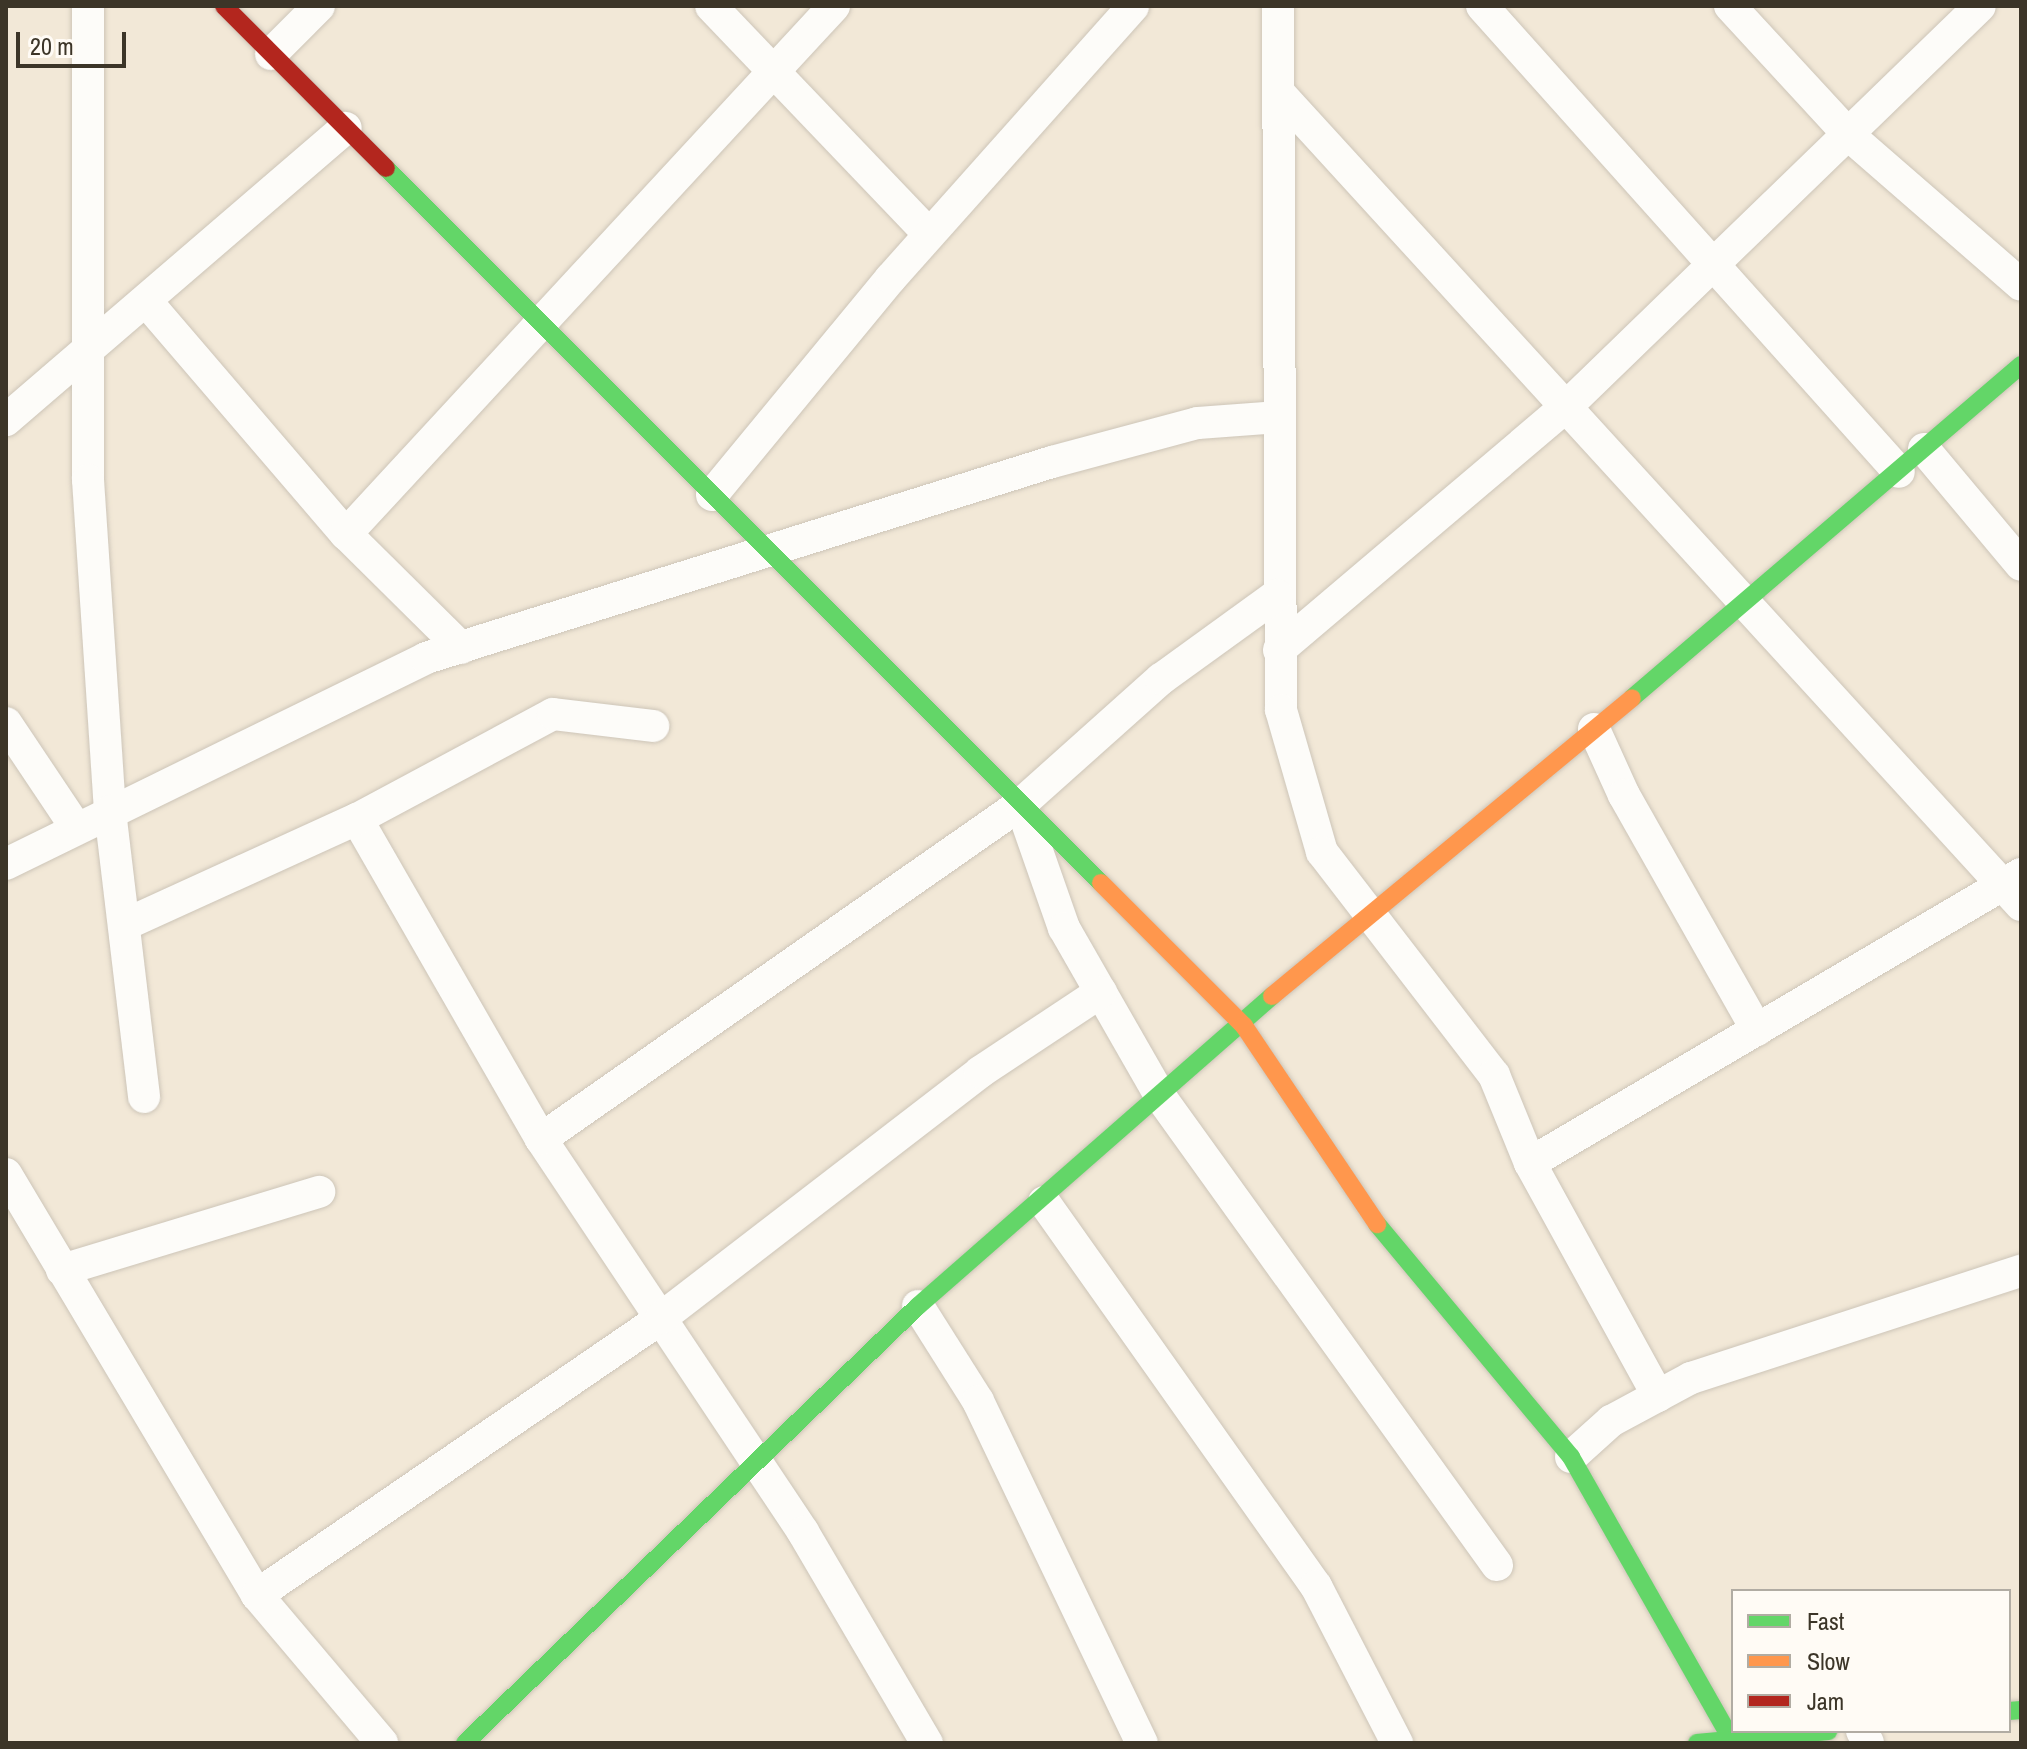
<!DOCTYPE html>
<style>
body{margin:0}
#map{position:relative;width:2027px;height:1749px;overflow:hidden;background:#f2e8d7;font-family:"Archivo Narrow",sans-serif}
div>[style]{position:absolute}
.roads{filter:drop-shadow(0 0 2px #cdc5b8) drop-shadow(0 0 2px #cdc5b8)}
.street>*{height:32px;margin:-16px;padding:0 16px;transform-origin:16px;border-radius:16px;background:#fdfcf9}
.fast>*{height:18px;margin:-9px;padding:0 9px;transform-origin:9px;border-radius:9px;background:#63d668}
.slow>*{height:18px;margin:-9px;padding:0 9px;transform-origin:9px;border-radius:9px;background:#ff974d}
.jam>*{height:18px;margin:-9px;padding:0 9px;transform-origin:9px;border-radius:9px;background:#b3261e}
span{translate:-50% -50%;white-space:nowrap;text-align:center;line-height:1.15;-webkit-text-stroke:8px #fffbf5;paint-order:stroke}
.frame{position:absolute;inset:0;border:8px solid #3c3528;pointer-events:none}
.legend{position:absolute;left:1731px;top:1589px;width:280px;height:144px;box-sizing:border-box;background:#fffbf5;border:2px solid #b1aca3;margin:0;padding:10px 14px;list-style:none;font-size:24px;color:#3c3528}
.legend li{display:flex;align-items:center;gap:16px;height:40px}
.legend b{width:40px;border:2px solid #b1aca3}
.scale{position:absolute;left:16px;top:32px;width:110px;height:36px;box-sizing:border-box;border:4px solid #3c3528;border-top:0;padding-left:10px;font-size:24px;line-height:28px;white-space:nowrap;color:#3c3528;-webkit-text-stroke:6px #fffbf5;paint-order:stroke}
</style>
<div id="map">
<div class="roads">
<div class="street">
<i style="left:88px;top:6px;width:474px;rotate:90deg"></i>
<i style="left:88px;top:480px;width:332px;rotate:86.2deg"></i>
<i style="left:110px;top:811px;width:288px;rotate:83.2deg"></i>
<i style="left:711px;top:6px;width:315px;rotate:46.3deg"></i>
<i style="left:1278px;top:6px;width:704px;rotate:89.76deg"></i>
<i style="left:1281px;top:710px;width:148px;rotate:73.9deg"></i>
<i style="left:1322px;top:852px;width:282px;rotate:52.4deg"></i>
<i style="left:1494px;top:1075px;width:95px;rotate:67.8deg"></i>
<i style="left:1530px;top:1163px;width:266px;rotate:61.2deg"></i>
<i style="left:1482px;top:6px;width:625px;rotate:48.18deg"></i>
<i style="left:1730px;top:6px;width:178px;rotate:47.3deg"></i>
<i style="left:1851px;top:137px;width:225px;rotate:41deg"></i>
<i style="left:271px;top:54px;width:68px;rotate:-45deg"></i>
<i style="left:1281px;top:95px;width:1097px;rotate:47.59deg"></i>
<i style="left:146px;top:301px;width:307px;rotate:49.4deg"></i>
<i style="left:346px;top:534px;width:162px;rotate:44.7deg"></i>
<i style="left:6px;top:420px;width:448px;rotate:-40.7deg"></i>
<i style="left:1924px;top:449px;width:151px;rotate:50.1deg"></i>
<i style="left:712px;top:495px;width:281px;rotate:-50.5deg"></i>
<i style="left:891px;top:278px;width:364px;rotate:-48.3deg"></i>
<i style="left:346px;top:534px;width:719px;rotate:-47.25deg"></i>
<i style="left:1279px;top:650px;width:376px;rotate:-40.3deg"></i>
<i style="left:1566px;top:407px;width:576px;rotate:-44.09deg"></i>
<i style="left:6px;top:723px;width:124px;rotate:56.2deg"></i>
<i style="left:1594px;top:729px;width:72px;rotate:65.6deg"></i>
<i style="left:1624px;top:795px;width:270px;rotate:60.5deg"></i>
<i style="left:1023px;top:811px;width:124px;rotate:70.7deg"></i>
<i style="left:1064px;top:928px;width:197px;rotate:60.2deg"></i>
<i style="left:1162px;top:1099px;width:574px;rotate:54.29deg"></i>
<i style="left:357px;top:819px;width:369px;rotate:60.1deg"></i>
<i style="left:541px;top:1139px;width:472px;rotate:56.3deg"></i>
<i style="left:803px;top:1532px;width:245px;rotate:59.6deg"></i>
<i style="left:6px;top:864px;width:468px;rotate:-26.1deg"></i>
<i style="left:426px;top:658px;width:656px;rotate:-17.39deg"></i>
<i style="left:1052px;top:462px;width:151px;rotate:-15deg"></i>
<i style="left:1198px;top:423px;width:81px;rotate:-4.2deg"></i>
<i style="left:124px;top:925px;width:256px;rotate:-24.5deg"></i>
<i style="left:357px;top:819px;width:222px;rotate:-28.2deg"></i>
<i style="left:553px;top:714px;width:101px;rotate:6.8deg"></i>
<i style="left:541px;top:1139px;width:585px;rotate:-34.91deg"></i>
<i style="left:1021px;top:804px;width:188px;rotate:-41.8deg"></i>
<i style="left:1161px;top:679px;width:143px;rotate:-35.9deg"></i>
<i style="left:1530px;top:1163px;width:570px;rotate:-30.48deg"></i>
<i style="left:6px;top:1174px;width:490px;rotate:59.2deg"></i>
<i style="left:257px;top:1595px;width:194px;rotate:49.8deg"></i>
<i style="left:1044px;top:1202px;width:471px;rotate:54.7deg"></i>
<i style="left:1316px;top:1586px;width:177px;rotate:62.7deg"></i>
<i style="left:62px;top:1270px;width:269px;rotate:-16.9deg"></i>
<i style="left:918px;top:1306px;width:112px;rotate:57.7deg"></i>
<i style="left:978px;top:1401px;width:379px;rotate:64.4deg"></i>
<i style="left:1571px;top:1457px;width:54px;rotate:-42deg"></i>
<i style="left:1611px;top:1421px;width:91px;rotate:-28.3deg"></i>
<i style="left:1691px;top:1378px;width:347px;rotate:-18deg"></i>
<i style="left:257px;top:1595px;width:490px;rotate:-34.4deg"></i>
<i style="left:661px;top:1318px;width:403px;rotate:-37.6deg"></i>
<i style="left:980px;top:1072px;width:145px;rotate:-33.5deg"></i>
<i style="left:1862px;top:1731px;width:13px;rotate:63deg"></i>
</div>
<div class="fast">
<i style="left:386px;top:168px;width:1011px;rotate:45deg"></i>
<i style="left:1632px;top:698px;width:512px;rotate:-40.56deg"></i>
<i style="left:1377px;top:1224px;width:303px;rotate:50.2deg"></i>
<i style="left:1571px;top:1457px;width:328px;rotate:60.4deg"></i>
<i style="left:2009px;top:1711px;width:12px;rotate:-5deg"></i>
<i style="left:465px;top:1743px;width:629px;rotate:-43.97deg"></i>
<i style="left:918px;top:1306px;width:471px;rotate:-41.2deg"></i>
<i style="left:1697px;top:1743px;width:132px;rotate:-5.2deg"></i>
</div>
<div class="slow">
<i style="left:1101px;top:883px;width:202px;rotate:45deg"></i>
<i style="left:1244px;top:1026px;width:239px;rotate:56.1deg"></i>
<i style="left:1272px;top:996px;width:467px;rotate:-39.6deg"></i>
</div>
<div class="jam">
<i style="left:224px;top:6px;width:229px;rotate:45deg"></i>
</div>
</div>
<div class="frame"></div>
<ul class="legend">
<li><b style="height:10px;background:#63d668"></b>Fast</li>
<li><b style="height:10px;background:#ff974d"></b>Slow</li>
<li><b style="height:10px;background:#b3261e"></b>Jam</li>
</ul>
<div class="scale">20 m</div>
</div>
